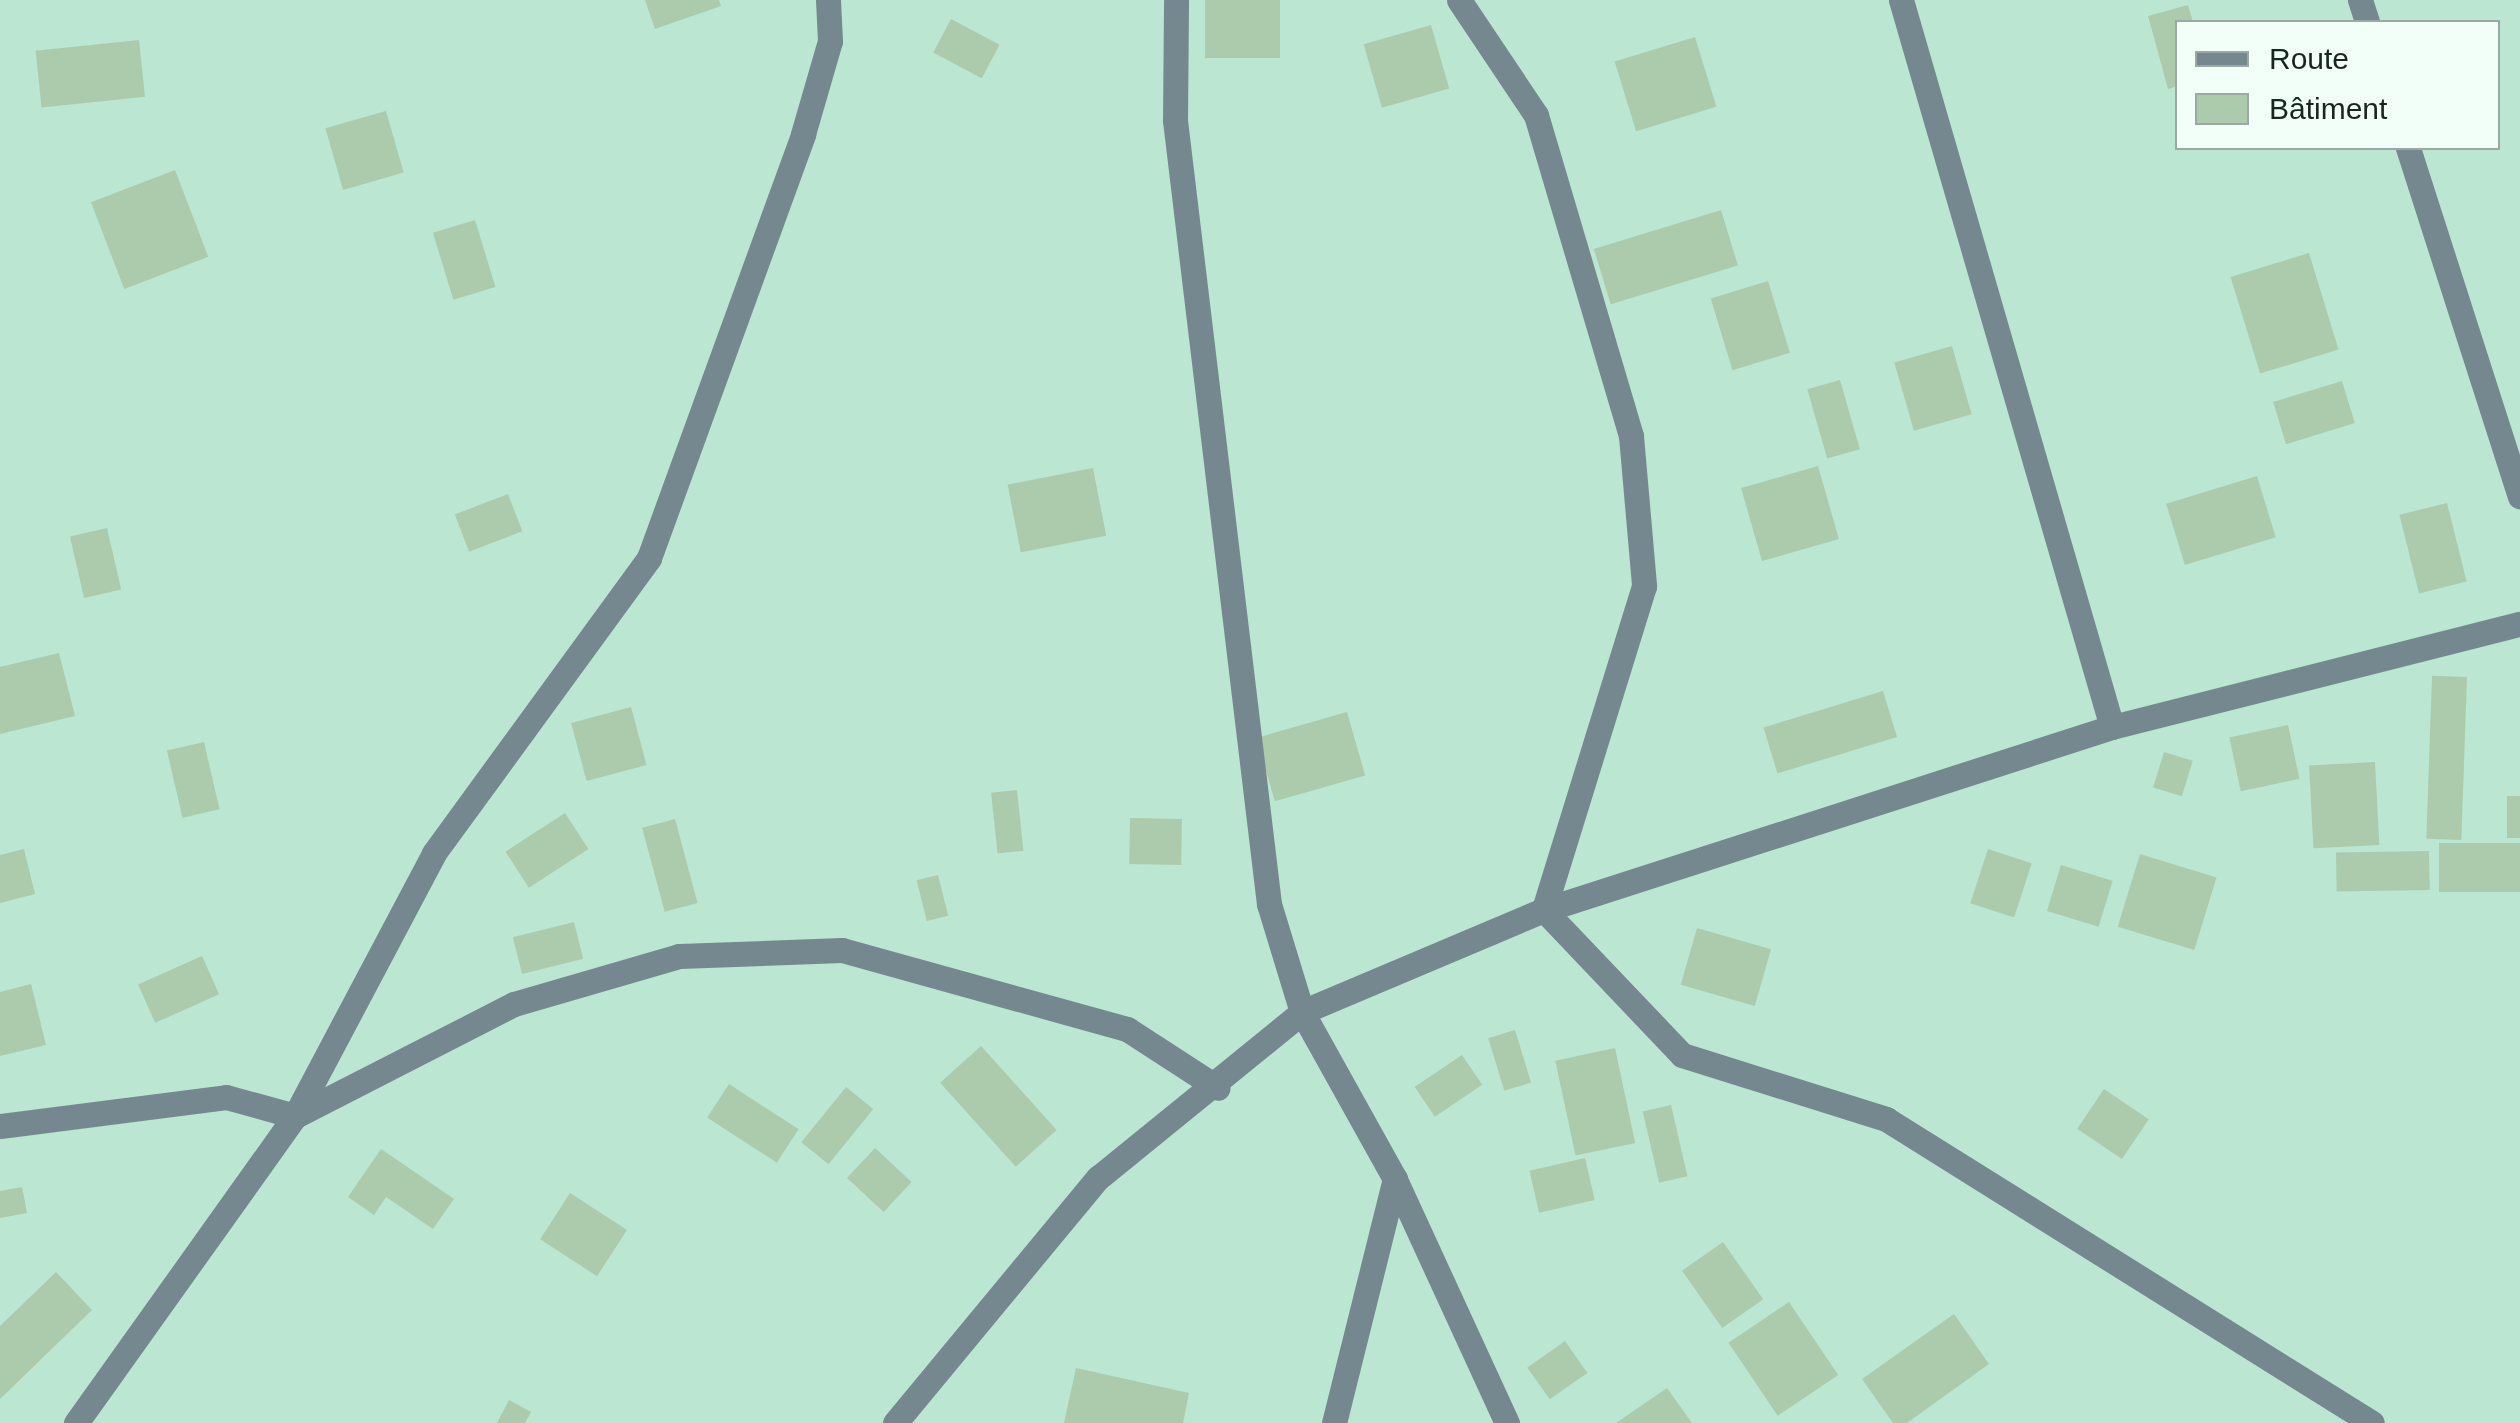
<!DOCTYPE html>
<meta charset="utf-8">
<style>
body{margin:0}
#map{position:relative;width:2520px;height:1423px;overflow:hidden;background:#bae6d2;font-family:Arial,sans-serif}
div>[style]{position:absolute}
.building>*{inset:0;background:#accbad;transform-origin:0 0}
.minor>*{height:25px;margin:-12.5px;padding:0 12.5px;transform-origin:12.5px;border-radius:12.5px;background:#76888f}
span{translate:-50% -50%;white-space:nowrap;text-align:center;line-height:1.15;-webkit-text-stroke:9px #f2fff9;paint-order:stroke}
.legend{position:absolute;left:2175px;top:20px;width:325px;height:130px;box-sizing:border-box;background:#f2fff9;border:2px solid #9aa9a2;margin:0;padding:12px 18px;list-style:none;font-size:30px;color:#162720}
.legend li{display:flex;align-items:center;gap:20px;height:50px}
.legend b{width:50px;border:2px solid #9aa9a2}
</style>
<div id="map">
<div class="building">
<i style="clip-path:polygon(645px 0,719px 0,721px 6px,655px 29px)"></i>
<i style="left:1205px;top:0;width:75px;height:58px"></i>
<i style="clip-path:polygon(2188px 5px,2193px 22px,2178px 22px,2178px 86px,2168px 89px,2148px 16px)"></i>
<i style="left:951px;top:19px;width:55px;height:38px;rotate:28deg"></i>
<i style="left:1431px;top:25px;width:66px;height:70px;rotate:74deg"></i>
<i style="left:1695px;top:37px;width:73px;height:84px;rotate:73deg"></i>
<i style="left:139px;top:40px;width:57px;height:104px;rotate:84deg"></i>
<i style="left:386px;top:111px;width:64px;height:63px;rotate:74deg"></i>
<i style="left:175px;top:170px;width:93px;height:90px;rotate:69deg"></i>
<i style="left:1721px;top:210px;width:58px;height:133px;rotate:73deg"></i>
<i style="left:475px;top:220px;width:70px;height:44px;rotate:73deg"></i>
<i style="left:2309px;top:253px;width:101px;height:82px;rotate:73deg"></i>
<i style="left:1768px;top:281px;width:75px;height:60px;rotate:73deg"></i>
<i style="left:1952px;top:346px;width:71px;height:60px;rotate:74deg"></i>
<i style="left:1840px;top:380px;width:72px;height:34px;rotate:74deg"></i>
<i style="left:2342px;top:381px;width:44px;height:72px;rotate:73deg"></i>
<i style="left:1818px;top:466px;width:76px;height:80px;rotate:74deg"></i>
<i style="left:1093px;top:468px;width:69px;height:87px;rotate:79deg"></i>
<i style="left:2257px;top:476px;width:64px;height:95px;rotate:73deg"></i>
<i style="left:508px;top:494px;width:40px;height:57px;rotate:69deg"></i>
<i style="left:2447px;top:503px;width:81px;height:49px;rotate:76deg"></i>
<i style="left:107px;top:528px;width:63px;height:38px;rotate:77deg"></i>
<i style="clip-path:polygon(59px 653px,75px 716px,0 734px,0 667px)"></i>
<i style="left:2467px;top:677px;width:163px;height:35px;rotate:92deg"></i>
<i style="left:1883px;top:691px;width:48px;height:125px;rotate:73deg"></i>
<i style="left:631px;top:707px;width:60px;height:62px;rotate:75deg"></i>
<i style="left:1347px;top:712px;width:66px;height:94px;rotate:74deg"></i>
<i style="left:2288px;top:725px;width:55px;height:60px;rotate:78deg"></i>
<i style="left:204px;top:742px;width:69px;height:38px;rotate:77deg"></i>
<i style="left:2164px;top:752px;width:30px;height:37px;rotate:17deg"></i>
<i style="left:2375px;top:762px;width:83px;height:66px;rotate:87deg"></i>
<i style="left:1017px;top:790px;width:61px;height:26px;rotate:84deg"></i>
<i style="left:2507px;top:796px;width:13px;height:42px"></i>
<i style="left:565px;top:813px;width:43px;height:71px;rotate:57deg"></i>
<i style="left:1130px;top:818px;width:52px;height:46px;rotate:1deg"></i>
<i style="left:675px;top:819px;width:87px;height:34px;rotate:75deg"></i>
<i style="left:2520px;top:843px;width:49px;height:81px;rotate:90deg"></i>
<i style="clip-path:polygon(24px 849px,35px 894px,0 903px,0 855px)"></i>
<i style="left:1988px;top:849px;width:46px;height:57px;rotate:18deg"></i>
<i style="left:2429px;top:851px;width:39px;height:93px;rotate:89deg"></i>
<i style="left:2140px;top:854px;width:80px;height:76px;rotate:17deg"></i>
<i style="left:2061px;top:865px;width:54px;height:48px;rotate:17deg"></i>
<i style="left:938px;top:875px;width:42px;height:22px;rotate:76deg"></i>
<i style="left:574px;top:922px;width:38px;height:63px;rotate:76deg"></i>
<i style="left:1697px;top:928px;width:77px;height:59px;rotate:16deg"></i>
<i style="left:202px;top:956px;width:42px;height:70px;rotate:66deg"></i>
<i style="clip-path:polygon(31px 984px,46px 1045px,0 1056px,0 992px)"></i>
<i style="left:1515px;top:1030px;width:55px;height:28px;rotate:73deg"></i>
<i style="left:981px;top:1046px;width:113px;height:55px;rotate:48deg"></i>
<i style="left:1615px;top:1048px;width:97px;height:61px;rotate:78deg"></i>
<i style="left:1462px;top:1055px;width:36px;height:57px;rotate:56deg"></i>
<i style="left:729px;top:1084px;width:83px;height:40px;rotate:33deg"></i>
<i style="left:846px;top:1087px;width:35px;height:71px;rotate:39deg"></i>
<i style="left:2104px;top:1089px;width:54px;height:48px;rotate:34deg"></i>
<i style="left:1671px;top:1105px;width:73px;height:29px;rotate:77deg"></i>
<i style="left:875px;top:1148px;width:50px;height:41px;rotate:43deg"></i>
<i style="clip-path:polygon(381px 1149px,454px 1199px,433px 1229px,386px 1197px,374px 1215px,348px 1197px)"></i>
<i style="left:1585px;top:1158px;width:43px;height:57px;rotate:77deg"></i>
<i style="clip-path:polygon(22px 1187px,27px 1213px,0 1218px,0 1191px)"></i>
<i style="left:570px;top:1193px;width:68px;height:55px;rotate:33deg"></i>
<i style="left:1723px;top:1242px;width:70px;height:50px;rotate:55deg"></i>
<i style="clip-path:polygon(56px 1272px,92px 1310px,0 1399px,0 1326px)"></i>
<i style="left:1789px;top:1302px;width:88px;height:73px;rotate:56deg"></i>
<i style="clip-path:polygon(1954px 1314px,1989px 1364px,1907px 1423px,1893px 1423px,1862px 1379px)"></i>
<i style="left:1565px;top:1341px;width:39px;height:46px;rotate:55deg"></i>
<i style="clip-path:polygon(1076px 1368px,1189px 1393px,1183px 1423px,1064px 1423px)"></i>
<i style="clip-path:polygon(1667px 1388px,1692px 1423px,1616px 1423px)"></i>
<i style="clip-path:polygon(509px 1400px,531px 1412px,525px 1423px,497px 1423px)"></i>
</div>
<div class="minor">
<i style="left:1459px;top:0;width:138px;rotate:56.2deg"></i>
<i style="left:1536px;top:115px;width:335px;rotate:73.5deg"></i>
<i style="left:1631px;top:436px;width:151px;rotate:85deg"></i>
<i style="left:1644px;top:586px;width:339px;rotate:107.2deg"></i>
<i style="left:1544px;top:910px;width:200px;rotate:46.4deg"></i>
<i style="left:1682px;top:1055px;width:214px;rotate:17.4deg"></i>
<i style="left:1886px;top:1119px;width:573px;rotate:32.03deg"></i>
<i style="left:1901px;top:0;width:757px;rotate:73.82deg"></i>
<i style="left:2360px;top:0;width:23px;rotate:72deg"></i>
<i style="left:2408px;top:148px;width:366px;rotate:72.2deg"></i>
<i style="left:0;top:1126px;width:228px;rotate:-7.3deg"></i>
<i style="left:226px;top:1097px;width:72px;rotate:15.4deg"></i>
<i style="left:295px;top:1116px;width:297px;rotate:-62.1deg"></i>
<i style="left:434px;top:853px;width:365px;rotate:-53.9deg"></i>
<i style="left:649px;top:558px;width:451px;rotate:-70deg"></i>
<i style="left:803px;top:134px;width:97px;rotate:-73.8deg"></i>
<i style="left:830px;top:41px;width:41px;rotate:-92.8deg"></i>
<i style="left:76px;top:1423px;width:377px;rotate:-54.5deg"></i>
<i style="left:295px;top:1116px;width:246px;rotate:-27.1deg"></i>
<i style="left:514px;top:1004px;width:172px;rotate:-16.2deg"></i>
<i style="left:679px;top:956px;width:163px;rotate:-2.1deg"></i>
<i style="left:842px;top:950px;width:296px;rotate:15.5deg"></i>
<i style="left:1127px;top:1029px;width:108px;rotate:33deg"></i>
<i style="left:895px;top:1423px;width:318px;rotate:-50.4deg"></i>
<i style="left:1098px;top:1178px;width:263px;rotate:-39.1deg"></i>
<i style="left:1302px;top:1012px;width:113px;rotate:-107deg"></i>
<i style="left:1269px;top:904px;width:790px;rotate:-96.84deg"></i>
<i style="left:1175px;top:120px;width:120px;rotate:-89.5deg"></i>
<i style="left:1334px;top:1423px;width:252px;rotate:-76deg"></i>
<i style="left:1507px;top:1423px;width:268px;rotate:-114.7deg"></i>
<i style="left:1395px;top:1179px;width:191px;rotate:-119.1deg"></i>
<i style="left:1302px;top:1012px;width:263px;rotate:-22.9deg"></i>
<i style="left:1544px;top:910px;width:597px;rotate:-17.86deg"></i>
<i style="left:2112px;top:727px;width:421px;rotate:-14.2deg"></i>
</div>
<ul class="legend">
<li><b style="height:12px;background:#76888f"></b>Route</li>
<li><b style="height:28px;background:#accbad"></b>Bâtiment</li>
</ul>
</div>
